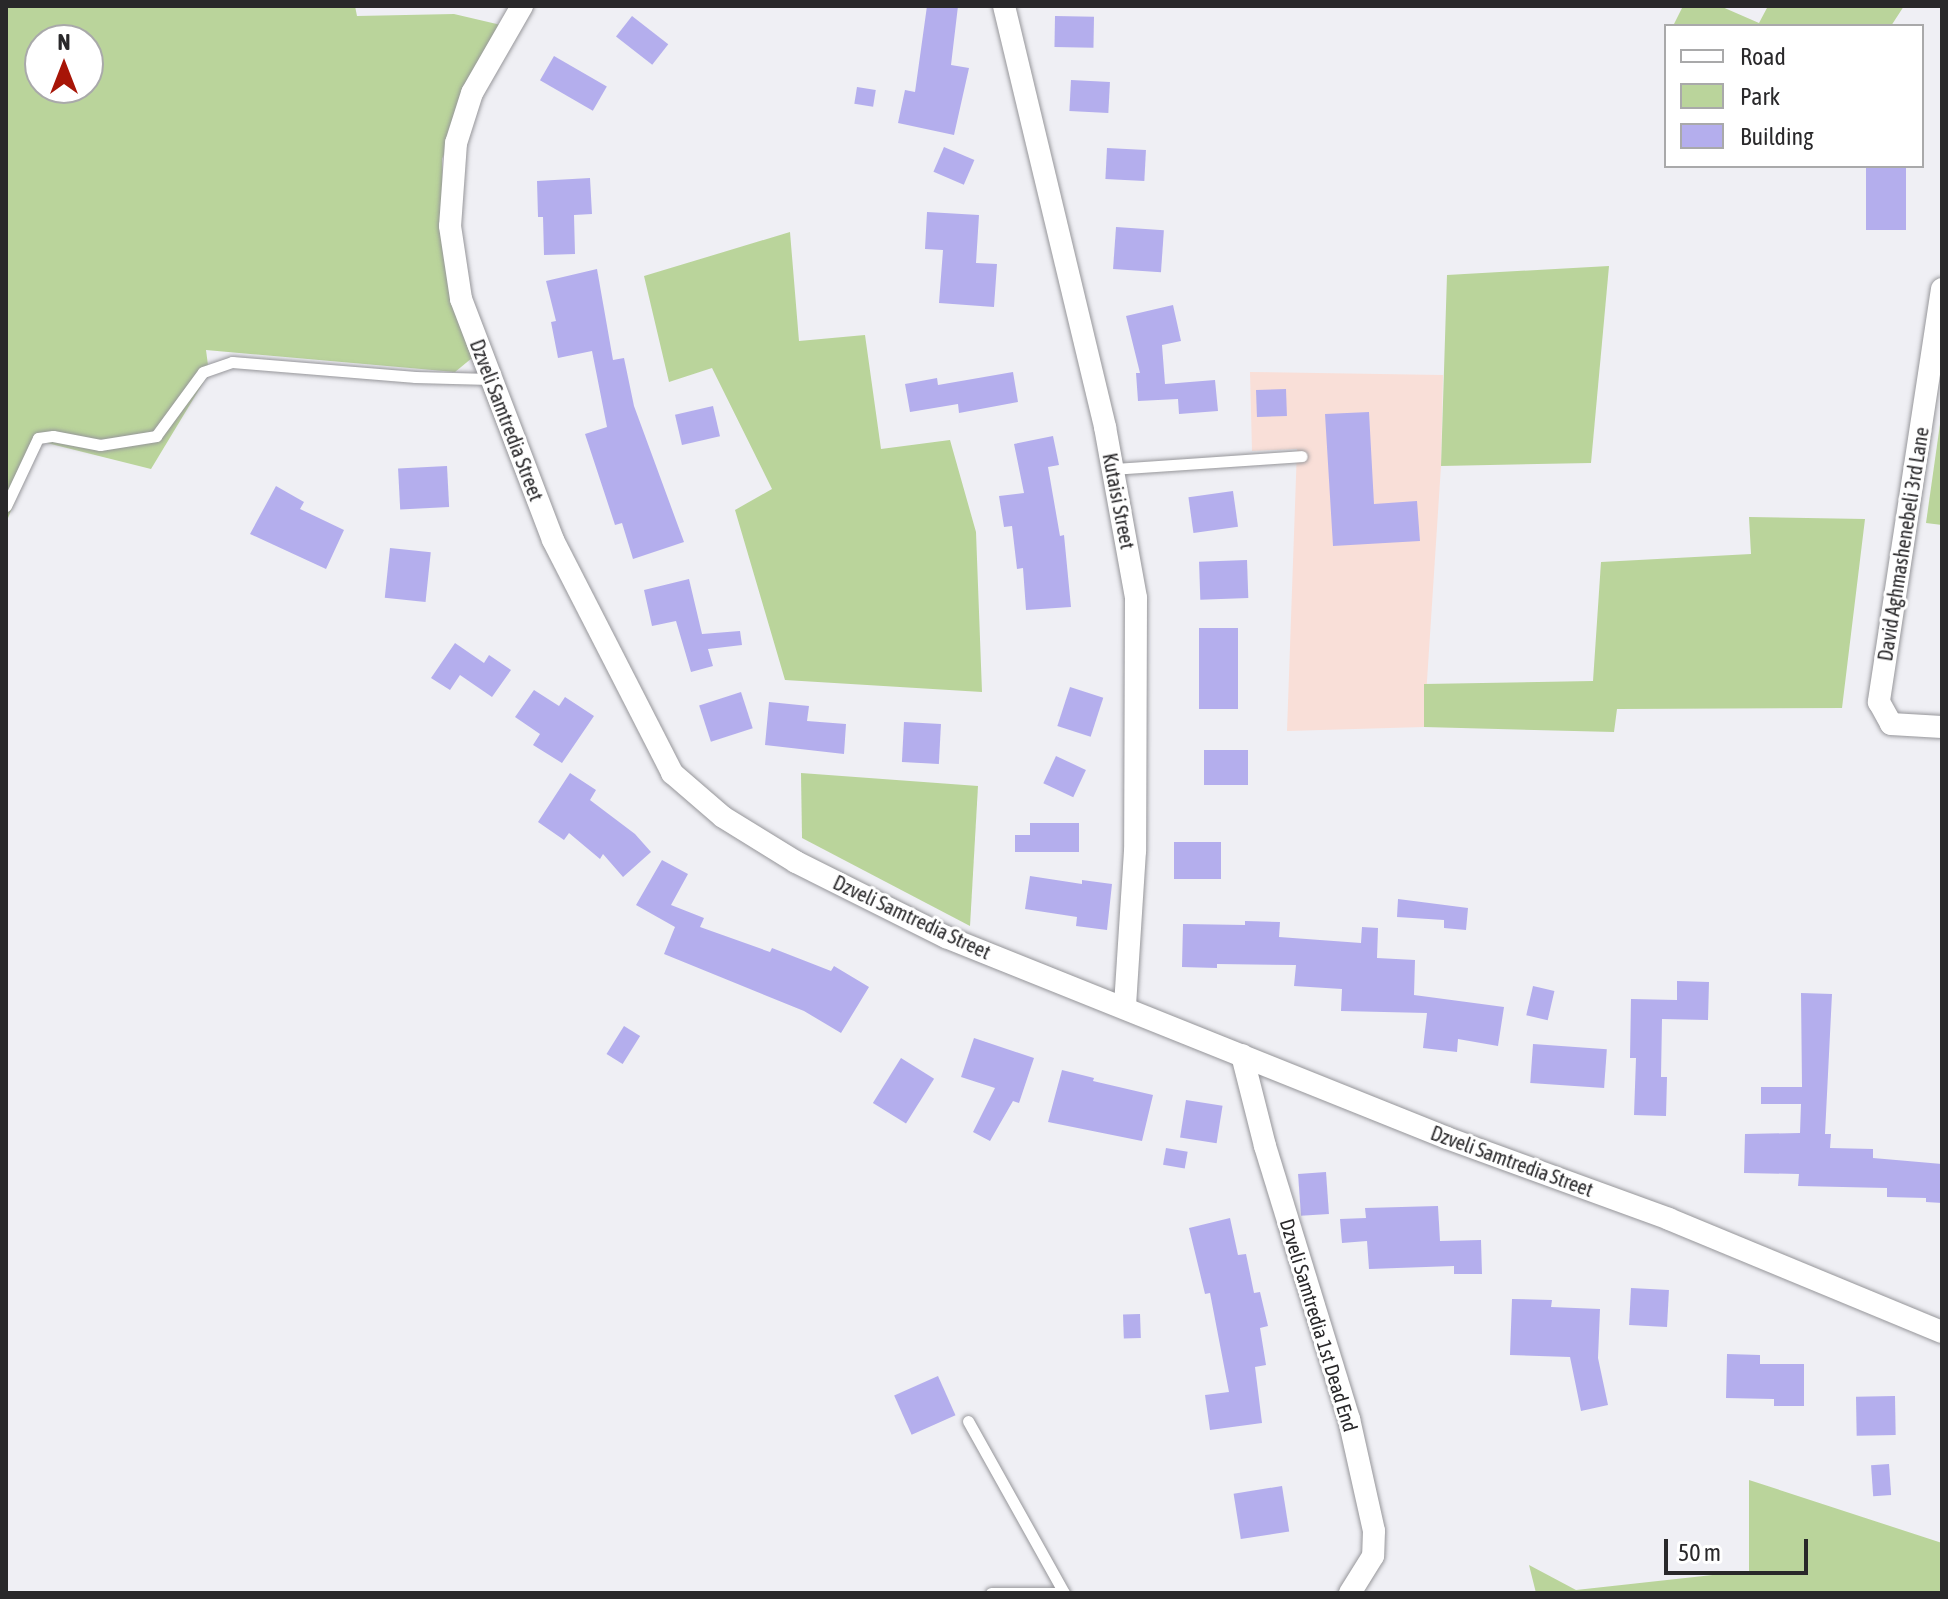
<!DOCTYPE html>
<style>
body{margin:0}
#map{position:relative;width:1948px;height:1599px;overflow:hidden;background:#efeff4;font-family:"Asap Condensed",sans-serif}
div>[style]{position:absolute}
.education>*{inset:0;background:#f9dfd8}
.green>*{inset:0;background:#bad49b}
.building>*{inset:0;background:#b4aeed;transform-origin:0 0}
.roads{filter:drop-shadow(0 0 2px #96969a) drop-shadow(0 0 2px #96969a)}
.service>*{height:11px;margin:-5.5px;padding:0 5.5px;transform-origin:5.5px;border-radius:5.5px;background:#fff}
.minor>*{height:22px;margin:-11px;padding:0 11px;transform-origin:11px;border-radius:11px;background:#fff}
span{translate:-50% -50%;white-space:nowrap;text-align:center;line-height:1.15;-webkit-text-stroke:6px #fff;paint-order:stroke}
.street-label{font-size:20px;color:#29282a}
.frame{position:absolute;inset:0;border:8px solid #29282a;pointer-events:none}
.legend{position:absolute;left:1664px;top:24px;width:260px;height:144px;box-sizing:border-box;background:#fff;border:2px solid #a9a9aa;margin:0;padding:10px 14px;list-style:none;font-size:24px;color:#29282a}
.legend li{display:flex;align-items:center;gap:16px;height:40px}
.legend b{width:40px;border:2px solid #a9a9aa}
.north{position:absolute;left:24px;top:24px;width:80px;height:80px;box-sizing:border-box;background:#fff;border:2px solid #a9a9aa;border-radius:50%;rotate:0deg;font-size:22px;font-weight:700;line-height:32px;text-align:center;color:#29282a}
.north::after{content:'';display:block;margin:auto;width:28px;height:36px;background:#a71507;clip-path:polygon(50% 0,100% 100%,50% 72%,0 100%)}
.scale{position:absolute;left:1664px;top:1539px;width:144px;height:36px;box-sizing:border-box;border:4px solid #29282a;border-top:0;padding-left:10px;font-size:24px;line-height:28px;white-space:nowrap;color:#29282a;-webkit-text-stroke:6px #fff;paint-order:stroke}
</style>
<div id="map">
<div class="education">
<i style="clip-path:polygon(1250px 372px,1443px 375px,1441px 466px,1424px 727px,1287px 731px,1297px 449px,1252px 451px)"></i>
</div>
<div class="green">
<i style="clip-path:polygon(evenodd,6px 6px,355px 6px,357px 16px,454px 14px,501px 25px,477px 72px,442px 159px,444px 227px,472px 358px,455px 372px,206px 350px,209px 373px,151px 469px,39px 441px,6px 523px,6px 6px,40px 40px,88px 40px,88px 88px,40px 88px,40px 40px)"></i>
<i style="clip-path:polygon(1683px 6px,1720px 6px,1759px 23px,1768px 6px,1904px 6px,1891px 26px,1673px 26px)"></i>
<i style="clip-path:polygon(790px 232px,799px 341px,865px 335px,881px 449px,950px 440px,976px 532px,982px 692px,785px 680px,735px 510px,772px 489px,712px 368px,669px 382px,644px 276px)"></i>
<i style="clip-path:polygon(1609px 266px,1591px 463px,1441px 466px,1447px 275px)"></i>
<i style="clip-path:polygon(1942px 410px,1942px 525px,1926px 523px)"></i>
<i style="clip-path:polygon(1749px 517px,1865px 519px,1842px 708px,1617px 709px,1614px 732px,1424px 727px,1424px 684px,1593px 681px,1601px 562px,1751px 554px)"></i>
<i style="clip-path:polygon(801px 773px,978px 786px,970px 926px,802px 838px)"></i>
<i style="clip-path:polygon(1749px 1480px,1942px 1543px,1942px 1593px,1536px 1593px,1529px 1565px,1576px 1590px,1749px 1571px)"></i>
</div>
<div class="building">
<i style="clip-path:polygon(927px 6px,958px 6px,951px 65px,969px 68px,954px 135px,898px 123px,905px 90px,915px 92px)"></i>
<i style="left:632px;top:16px;width:46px;height:26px;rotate:38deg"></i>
<i style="left:1055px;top:16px;width:39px;height:31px;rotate:1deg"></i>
<i style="left:554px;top:56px;width:61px;height:28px;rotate:30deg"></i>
<i style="left:1071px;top:80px;width:39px;height:31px;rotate:3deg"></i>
<i style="left:857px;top:87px;width:19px;height:17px;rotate:9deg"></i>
<i style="left:944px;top:147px;width:33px;height:27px;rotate:23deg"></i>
<i style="left:1107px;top:148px;width:39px;height:31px;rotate:3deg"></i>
<i style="left:1866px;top:166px;width:40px;height:64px"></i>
<i style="clip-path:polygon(590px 178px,592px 214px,574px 215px,575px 254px,544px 255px,543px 217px,538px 217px,537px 181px)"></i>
<i style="clip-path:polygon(927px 212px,979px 215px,976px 263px,997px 264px,994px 307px,939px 303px,943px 250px,925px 249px)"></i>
<i style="left:1116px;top:227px;width:48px;height:42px;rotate:4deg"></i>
<i style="clip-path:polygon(597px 269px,613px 360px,624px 358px,634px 406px,684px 542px,633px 559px,622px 523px,615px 525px,585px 434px,607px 427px,592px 351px,558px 358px,551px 322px,556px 321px,546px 281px)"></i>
<i style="clip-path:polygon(1173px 305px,1181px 341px,1162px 345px,1165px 384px,1215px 380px,1218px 411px,1179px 414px,1178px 399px,1138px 401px,1136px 373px,1140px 373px,1126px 316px)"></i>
<i style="clip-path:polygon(1013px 372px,1018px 402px,959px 413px,958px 404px,910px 412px,905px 384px,937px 378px,938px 385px)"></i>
<i style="left:1286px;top:389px;width:27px;height:30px;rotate:88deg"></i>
<i style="left:713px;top:406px;width:31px;height:39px;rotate:77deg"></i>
<i style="clip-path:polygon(1369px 412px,1374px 504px,1417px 501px,1420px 541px,1333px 546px,1325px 414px)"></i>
<i style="clip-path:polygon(1053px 436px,1059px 465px,1048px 467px,1060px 536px,1064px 535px,1071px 607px,1026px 610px,1023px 568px,1017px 569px,1012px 526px,1004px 527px,999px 496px,1024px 493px,1014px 444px)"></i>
<i style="left:447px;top:466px;width:41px;height:49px;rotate:87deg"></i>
<i style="clip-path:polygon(276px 486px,304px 502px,300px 509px,344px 530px,326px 569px,250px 534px)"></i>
<i style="left:1233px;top:491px;width:36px;height:45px;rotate:82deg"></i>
<i style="left:390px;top:548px;width:41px;height:50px;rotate:6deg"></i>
<i style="left:1247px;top:560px;width:38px;height:48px;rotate:88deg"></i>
<i style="clip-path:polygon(689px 579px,702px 634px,740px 631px,742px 645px,708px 649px,713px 666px,691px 672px,676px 621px,652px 626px,644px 590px)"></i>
<i style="left:1199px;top:628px;width:39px;height:81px"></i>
<i style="clip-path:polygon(455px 643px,484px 663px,489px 655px,511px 670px,492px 697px,460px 675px,450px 690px,431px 678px)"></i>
<i style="left:1070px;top:687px;width:35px;height:41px;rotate:18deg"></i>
<i style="clip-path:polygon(534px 690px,559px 706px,565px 697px,594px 716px,562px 763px,533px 745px,540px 734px,515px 717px)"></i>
<i style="left:741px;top:692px;width:38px;height:44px;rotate:72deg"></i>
<i style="clip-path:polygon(769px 702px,809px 706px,807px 721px,846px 724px,844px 754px,765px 745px)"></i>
<i style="left:904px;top:722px;width:37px;height:40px;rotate:3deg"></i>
<i style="left:1204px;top:750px;width:44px;height:35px"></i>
<i style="left:1056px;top:756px;width:33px;height:30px;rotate:25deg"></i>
<i style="clip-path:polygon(570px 773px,596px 790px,590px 800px,635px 834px,651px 852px,623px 877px,603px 854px,600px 859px,569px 833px,564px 840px,538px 822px)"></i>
<i style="clip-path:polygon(1030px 823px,1079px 823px,1079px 852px,1015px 852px,1015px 835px,1030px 835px)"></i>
<i style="left:1174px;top:842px;width:47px;height:37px"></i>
<i style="clip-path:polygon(662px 860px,688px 874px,671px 905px,704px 918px,700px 927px,770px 952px,772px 948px,831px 971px,834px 966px,869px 987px,841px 1033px,804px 1011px,664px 954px,675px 927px,636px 905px)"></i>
<i style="clip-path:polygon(1030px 876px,1082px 884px,1082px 880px,1112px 884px,1107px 930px,1076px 926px,1077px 917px,1025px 909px)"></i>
<i style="clip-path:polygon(1398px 899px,1468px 908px,1466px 930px,1444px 928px,1444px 920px,1397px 917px)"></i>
<i style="clip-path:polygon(1245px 921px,1280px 922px,1279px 937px,1361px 943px,1362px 927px,1378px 928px,1377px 958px,1415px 960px,1414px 995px,1504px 1007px,1498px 1046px,1458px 1039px,1457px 1052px,1423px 1048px,1427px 1013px,1341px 1011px,1342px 989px,1294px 986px,1296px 965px,1217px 964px,1217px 968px,1182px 967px,1183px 924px,1245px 925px)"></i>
<i style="clip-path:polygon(1677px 981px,1709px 982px,1708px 1020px,1662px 1019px,1661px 1077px,1667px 1077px,1666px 1116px,1634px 1115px,1636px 1058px,1630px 1058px,1631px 999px,1677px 1000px)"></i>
<i style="left:1533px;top:986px;width:22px;height:30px;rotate:13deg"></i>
<i style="clip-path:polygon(1801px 993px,1832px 994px,1825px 1134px,1831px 1134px,1830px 1148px,1873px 1149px,1873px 1158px,1942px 1164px,1942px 1203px,1926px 1202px,1926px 1198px,1887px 1197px,1887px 1188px,1798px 1186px,1799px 1174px,1744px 1173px,1745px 1134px,1800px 1133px,1801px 1104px,1761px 1104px,1761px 1087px,1802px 1087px)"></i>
<i style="left:624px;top:1026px;width:19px;height:33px;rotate:32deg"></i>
<i style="clip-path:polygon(974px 1038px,1034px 1058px,1019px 1103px,1013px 1101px,990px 1141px,973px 1132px,995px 1088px,961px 1077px)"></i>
<i style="left:1533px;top:1044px;width:74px;height:39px;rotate:4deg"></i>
<i style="left:901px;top:1058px;width:39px;height:53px;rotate:32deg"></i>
<i style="clip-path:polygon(1062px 1070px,1094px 1078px,1093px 1081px,1153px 1095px,1142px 1141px,1048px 1122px)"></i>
<i style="left:1186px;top:1100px;width:37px;height:38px;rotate:9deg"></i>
<i style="left:1166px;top:1148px;width:22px;height:17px;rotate:10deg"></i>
<i style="left:1326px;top:1172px;width:42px;height:28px;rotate:86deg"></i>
<i style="clip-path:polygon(1438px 1206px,1440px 1241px,1481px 1240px,1482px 1274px,1454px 1274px,1454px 1266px,1369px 1269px,1367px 1241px,1342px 1243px,1340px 1219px,1366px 1218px,1365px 1208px)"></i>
<i style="clip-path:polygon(1230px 1218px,1238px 1255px,1246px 1254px,1254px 1293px,1260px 1292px,1268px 1326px,1260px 1328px,1266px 1365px,1255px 1367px,1262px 1423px,1210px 1430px,1205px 1395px,1229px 1392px,1210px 1293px,1205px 1294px,1189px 1228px)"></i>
<i style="left:1631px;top:1288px;width:38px;height:37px;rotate:3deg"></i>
<i style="clip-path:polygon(1512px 1299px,1552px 1300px,1551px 1307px,1600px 1309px,1598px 1358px,1608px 1405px,1581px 1411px,1570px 1357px,1510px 1355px)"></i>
<i style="left:1140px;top:1314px;width:24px;height:17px;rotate:88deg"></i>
<i style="clip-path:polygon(1727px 1354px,1760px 1355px,1760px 1364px,1804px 1364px,1804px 1406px,1774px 1406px,1774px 1399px,1726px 1398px)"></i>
<i style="left:938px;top:1376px;width:43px;height:48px;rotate:66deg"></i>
<i style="left:1895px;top:1396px;width:39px;height:39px;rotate:89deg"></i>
<i style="left:1889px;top:1464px;width:31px;height:18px;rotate:86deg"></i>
<i style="left:1282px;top:1486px;width:46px;height:49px;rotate:81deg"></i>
</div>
<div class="roads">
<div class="service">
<i style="left:1113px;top:469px;width:189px;rotate:-3.9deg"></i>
<i style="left:6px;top:506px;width:75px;rotate:-64.8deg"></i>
<i style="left:38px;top:438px;width:15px;rotate:-8deg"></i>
<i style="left:53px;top:436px;width:48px;rotate:10.8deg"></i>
<i style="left:100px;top:445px;width:57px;rotate:-9.1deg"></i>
<i style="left:156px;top:436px;width:79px;rotate:-53.7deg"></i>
<i style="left:203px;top:372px;width:31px;rotate:-19deg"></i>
<i style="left:232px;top:362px;width:184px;rotate:4.7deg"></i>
<i style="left:415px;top:377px;width:75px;rotate:1.5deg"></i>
<i style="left:968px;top:1421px;width:197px;rotate:60.8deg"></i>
<i style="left:991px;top:1593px;width:73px"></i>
</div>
<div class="minor">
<i style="left:522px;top:6px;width:100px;rotate:119.9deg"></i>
<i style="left:472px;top:93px;width:52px;rotate:107.7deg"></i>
<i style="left:456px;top:143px;width:83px;rotate:94.1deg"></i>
<i style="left:450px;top:226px;width:74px;rotate:81.4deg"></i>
<i style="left:461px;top:299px;width:258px;rotate:69.1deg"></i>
<i style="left:553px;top:540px;width:262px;rotate:62.9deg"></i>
<i style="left:672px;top:773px;width:67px;rotate:40.8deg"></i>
<i style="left:723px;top:817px;width:86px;rotate:31.7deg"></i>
<i style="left:796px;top:862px;width:168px;rotate:26.6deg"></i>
<i style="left:946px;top:937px;width:540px;rotate:21.86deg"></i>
<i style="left:1447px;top:1138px;width:236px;rotate:20deg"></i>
<i style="left:1669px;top:1219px;width:295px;rotate:22.5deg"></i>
<i style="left:1004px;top:6px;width:433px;rotate:76.5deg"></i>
<i style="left:1105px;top:427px;width:174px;rotate:79.7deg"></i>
<i style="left:1136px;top:598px;width:253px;rotate:90.2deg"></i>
<i style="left:1135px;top:851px;width:156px;rotate:93.7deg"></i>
<i style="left:1942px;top:289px;width:418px;rotate:98.7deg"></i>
<i style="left:1879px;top:702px;width:25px;rotate:61deg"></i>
<i style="left:1891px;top:724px;width:51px;rotate:3.4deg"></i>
<i style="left:1242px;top:1055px;width:94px;rotate:75.8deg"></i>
<i style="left:1265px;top:1146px;width:286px;rotate:72.9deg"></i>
<i style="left:1349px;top:1419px;width:115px;rotate:77.4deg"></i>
<i style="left:1374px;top:1531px;width:25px;rotate:92deg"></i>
<i style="left:1373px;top:1556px;width:44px;rotate:121.9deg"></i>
</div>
</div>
<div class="street-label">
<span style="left:507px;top:420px;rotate:69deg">Dzveli Samtredia Street</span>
<span style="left:1119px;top:501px;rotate:79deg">Kutaisi Street</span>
<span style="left:1903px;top:544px;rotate:-81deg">David Aghmashenebeli 3rd Lane</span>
<span style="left:912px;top:917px;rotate:25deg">Dzveli Samtredia Street</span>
<span style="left:1512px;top:1161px;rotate:20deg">Dzveli Samtredia Street</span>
<span style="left:1319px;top:1325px;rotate:73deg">Dzveli Samtredia 1st Dead End</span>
</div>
<div class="frame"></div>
<ul class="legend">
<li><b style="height:10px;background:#fff"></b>Road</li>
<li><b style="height:22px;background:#bad49b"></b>Park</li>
<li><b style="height:22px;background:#b4aeed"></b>Building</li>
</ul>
<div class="north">N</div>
<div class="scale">50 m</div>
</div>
